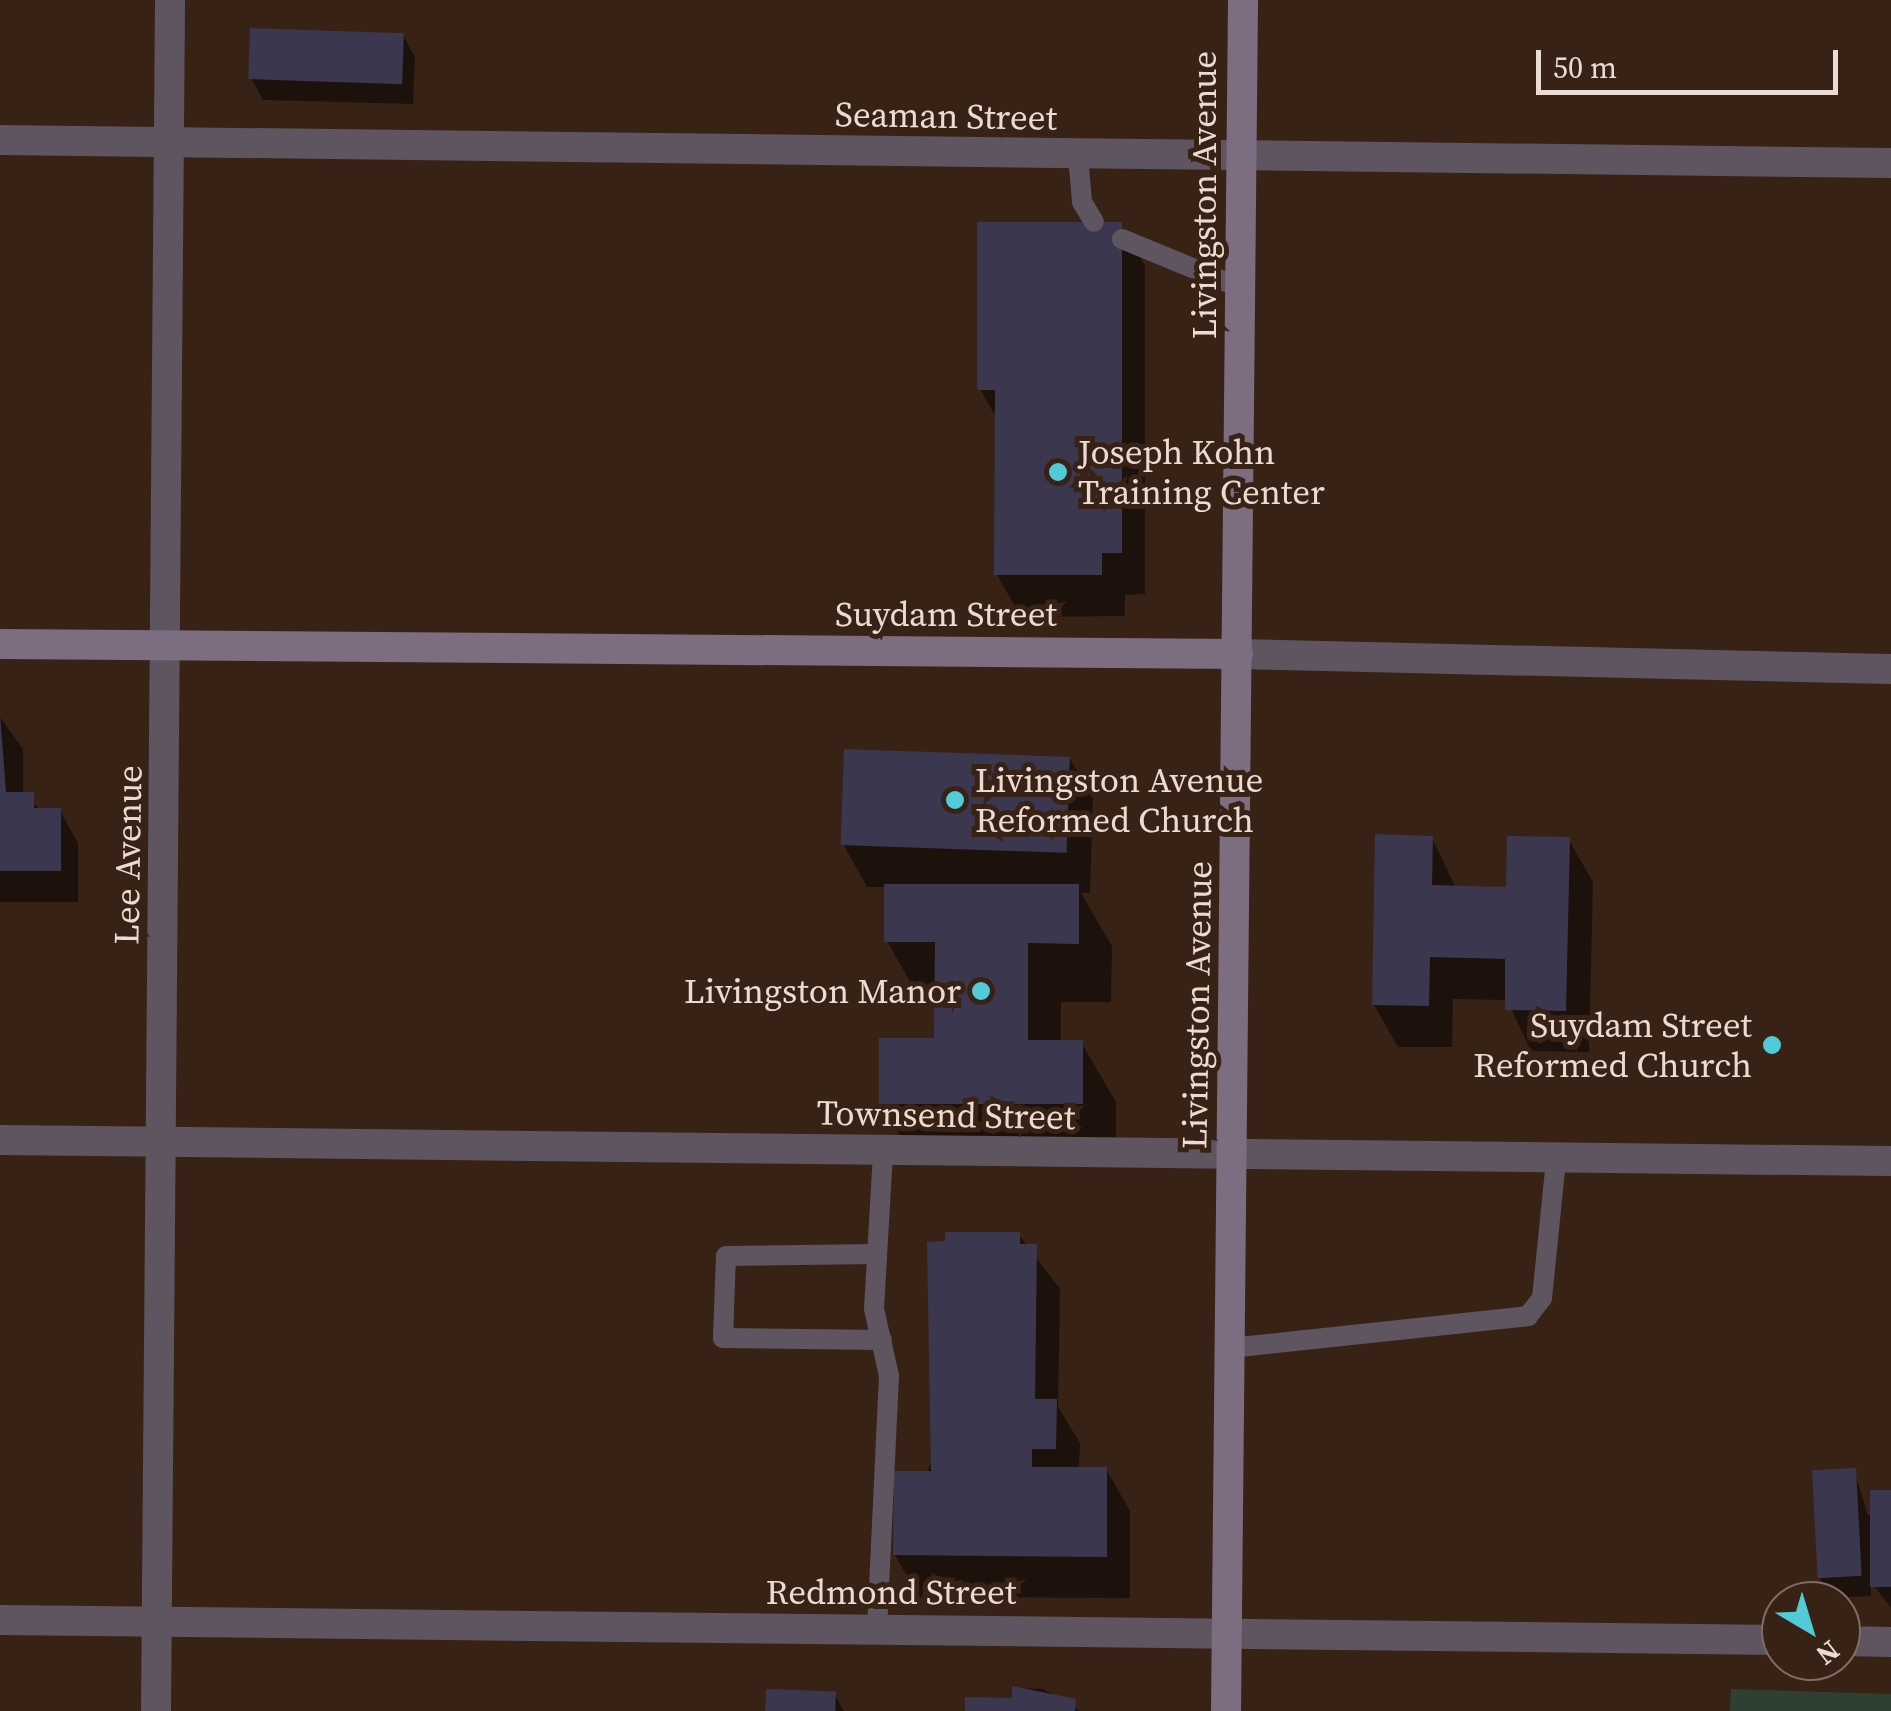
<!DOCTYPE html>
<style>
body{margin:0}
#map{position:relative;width:1891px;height:1711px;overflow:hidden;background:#382216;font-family:"Source Serif 4",serif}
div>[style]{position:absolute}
.green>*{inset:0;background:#2e4032}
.shadow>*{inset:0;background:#0007}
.building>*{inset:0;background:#3b374e;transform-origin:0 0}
.lane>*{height:20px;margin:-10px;padding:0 10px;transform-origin:10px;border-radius:10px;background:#5e5561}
.street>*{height:30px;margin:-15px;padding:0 15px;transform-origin:15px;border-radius:15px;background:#5e5561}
.secondary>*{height:30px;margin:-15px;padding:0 15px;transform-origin:15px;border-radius:15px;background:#7c6d81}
.dots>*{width:28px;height:28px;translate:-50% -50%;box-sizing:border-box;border:5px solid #382216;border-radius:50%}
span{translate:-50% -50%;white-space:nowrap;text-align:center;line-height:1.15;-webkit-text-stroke:10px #382216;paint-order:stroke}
.street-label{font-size:35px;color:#ebdcd3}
.poi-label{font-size:35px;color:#ebdcd3}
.left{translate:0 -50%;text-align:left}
.right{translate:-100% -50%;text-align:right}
.north{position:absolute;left:1761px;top:1581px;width:100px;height:100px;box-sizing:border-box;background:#382216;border:2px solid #806c62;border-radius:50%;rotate:142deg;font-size:28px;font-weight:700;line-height:40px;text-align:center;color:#ebdcd3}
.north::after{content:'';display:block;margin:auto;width:35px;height:45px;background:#52cbd8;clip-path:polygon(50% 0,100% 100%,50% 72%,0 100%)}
.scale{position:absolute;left:1536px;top:50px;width:302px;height:45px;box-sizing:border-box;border:5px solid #ebdcd3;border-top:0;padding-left:12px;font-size:30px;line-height:35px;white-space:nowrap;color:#ebdcd3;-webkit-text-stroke:8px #382216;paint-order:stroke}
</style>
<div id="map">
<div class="green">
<i style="clip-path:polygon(1731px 1689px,1891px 1694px,1891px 1711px,1730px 1711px)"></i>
</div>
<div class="shadow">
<i style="clip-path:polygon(403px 35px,415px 57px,413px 104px,263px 100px,251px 78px)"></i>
<i style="clip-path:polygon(1120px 224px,1145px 266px,1145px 594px,1125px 595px,1125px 616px,1021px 617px,997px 575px,997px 419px,980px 389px)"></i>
<i style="clip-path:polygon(0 717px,23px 749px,23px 794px,42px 811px,60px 811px,78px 843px,78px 902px,0 902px)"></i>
<i style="clip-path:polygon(1069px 757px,1093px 799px,1090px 893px,1081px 893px,1112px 946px,1111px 1002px,1061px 1002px,1061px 1042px,1081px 1042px,1116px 1102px,1116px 1162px,916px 1163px,881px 1103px,936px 1040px,937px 1001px,921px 1001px,887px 941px,887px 887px,867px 887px,843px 844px)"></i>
<i style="clip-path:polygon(1432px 838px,1456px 888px,1508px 889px,1569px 840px,1593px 882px,1589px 1052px,1531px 1051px,1507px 1000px,1453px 999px,1452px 1047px,1398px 1047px,1374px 1005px)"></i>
<i style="clip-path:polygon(1019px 1235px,1060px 1289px,1058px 1407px,1080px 1443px,1079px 1469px,1106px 1469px,1130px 1511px,1130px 1598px,919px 1597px,895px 1555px)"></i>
<i style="clip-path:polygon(1854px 1470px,1868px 1516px,1891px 1493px,1891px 1608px,1871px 1582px,1871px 1596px,1831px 1598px,1819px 1577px)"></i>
<i style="clip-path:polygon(1015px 1688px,1043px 1689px,1080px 1711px,968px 1711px,1015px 1700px)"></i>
<i style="clip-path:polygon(834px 1693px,844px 1711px,768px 1711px)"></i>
</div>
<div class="building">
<i style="left:250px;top:28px;width:154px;height:51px;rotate:2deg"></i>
<i style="clip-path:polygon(977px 222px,1122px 222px,1122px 553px,1102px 553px,1102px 575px,994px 575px,995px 390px,977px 390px)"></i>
<i style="clip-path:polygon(0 714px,6px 792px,34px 792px,34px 808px,61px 808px,61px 871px,0 871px)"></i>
<i style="left:844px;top:749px;width:226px;height:96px;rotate:2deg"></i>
<i style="clip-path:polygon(1375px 834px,1433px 836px,1432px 885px,1506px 887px,1507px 836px,1570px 837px,1566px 1011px,1505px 1010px,1505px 959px,1430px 957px,1429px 1006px,1372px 1005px)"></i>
<i style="clip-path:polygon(884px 884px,1079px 884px,1079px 944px,1028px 943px,1028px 1040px,1083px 1040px,1083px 1104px,879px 1104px,879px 1038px,934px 1038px,935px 942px,884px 942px)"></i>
<i style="clip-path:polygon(945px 1232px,1020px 1232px,1020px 1244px,1037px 1244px,1035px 1399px,1057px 1399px,1056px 1449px,1032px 1449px,1032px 1467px,1107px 1467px,1107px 1557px,893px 1555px,894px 1471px,931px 1471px,927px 1242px,945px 1241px)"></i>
<i style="left:1856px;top:1468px;width:108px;height:44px;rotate:87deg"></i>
<i style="left:1891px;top:1490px;width:97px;height:21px;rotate:90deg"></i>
<i style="clip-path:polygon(1012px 1686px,1076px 1699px,1075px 1711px,965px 1711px,965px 1697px,1012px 1698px)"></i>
<i style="left:766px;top:1689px;width:70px;height:22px;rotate:2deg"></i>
</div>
<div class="lane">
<i style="left:1078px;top:155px;width:47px;rotate:85.1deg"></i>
<i style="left:1082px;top:202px;width:23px;rotate:59deg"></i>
<i style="left:1122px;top:239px;width:129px;rotate:22.4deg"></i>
<i style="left:877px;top:1254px;width:151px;rotate:179.2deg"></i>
<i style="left:726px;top:1256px;width:82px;rotate:92.1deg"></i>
<i style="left:723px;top:1338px;width:159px;rotate:0.7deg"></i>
<i style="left:1230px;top:1348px;width:300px;rotate:-6.1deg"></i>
<i style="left:1528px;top:1316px;width:23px;rotate:-52deg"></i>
<i style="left:1542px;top:1298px;width:140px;rotate:-84.2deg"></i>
<i style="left:877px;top:1630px;width:254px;rotate:-87.3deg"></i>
<i style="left:889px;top:1376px;width:69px;rotate:-102.6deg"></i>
<i style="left:874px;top:1309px;width:157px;rotate:-86.7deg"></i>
</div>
<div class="street">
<i style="left:0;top:140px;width:1891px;rotate:0.7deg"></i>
<i style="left:1238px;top:654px;width:653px;rotate:1.32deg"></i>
<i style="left:0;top:1140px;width:1891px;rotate:0.64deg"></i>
<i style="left:0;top:1620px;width:1781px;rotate:0.64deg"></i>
<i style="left:1841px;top:1641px;width:50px;rotate:1.1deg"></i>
<i style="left:156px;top:1711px;width:1711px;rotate:-89.53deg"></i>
</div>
<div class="secondary">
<i style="left:0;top:644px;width:1238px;rotate:0.46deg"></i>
<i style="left:1226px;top:1711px;width:1711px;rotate:-89.43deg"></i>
</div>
<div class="dots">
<i style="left:1058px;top:472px;background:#52cbd8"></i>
<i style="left:955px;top:800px;background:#52cbd8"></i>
<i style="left:981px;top:991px;background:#52cbd8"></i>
<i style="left:1772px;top:1045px;background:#52cbd8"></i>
</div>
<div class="street-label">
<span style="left:946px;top:116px;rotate:1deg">Seaman Street</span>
<span style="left:1204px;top:195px;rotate:-90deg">Livingston Avenue</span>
<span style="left:946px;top:614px">Suydam Street</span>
<span style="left:128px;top:855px;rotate:-89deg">Lee Avenue</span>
<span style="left:1197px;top:1005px;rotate:-89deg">Livingston Avenue</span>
<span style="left:946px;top:1115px;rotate:1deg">Townsend Street</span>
<span style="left:891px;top:1592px">Redmond Street</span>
</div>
<div class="poi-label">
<span class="left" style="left:1078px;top:472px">Joseph Kohn<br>Training Center</span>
<span class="left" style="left:975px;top:800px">Livingston Avenue<br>Reformed Church</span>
<span class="right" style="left:961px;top:991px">Livingston Manor</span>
<span class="right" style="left:1752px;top:1045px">Suydam Street<br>Reformed Church</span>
</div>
<div class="north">N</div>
<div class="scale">50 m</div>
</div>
